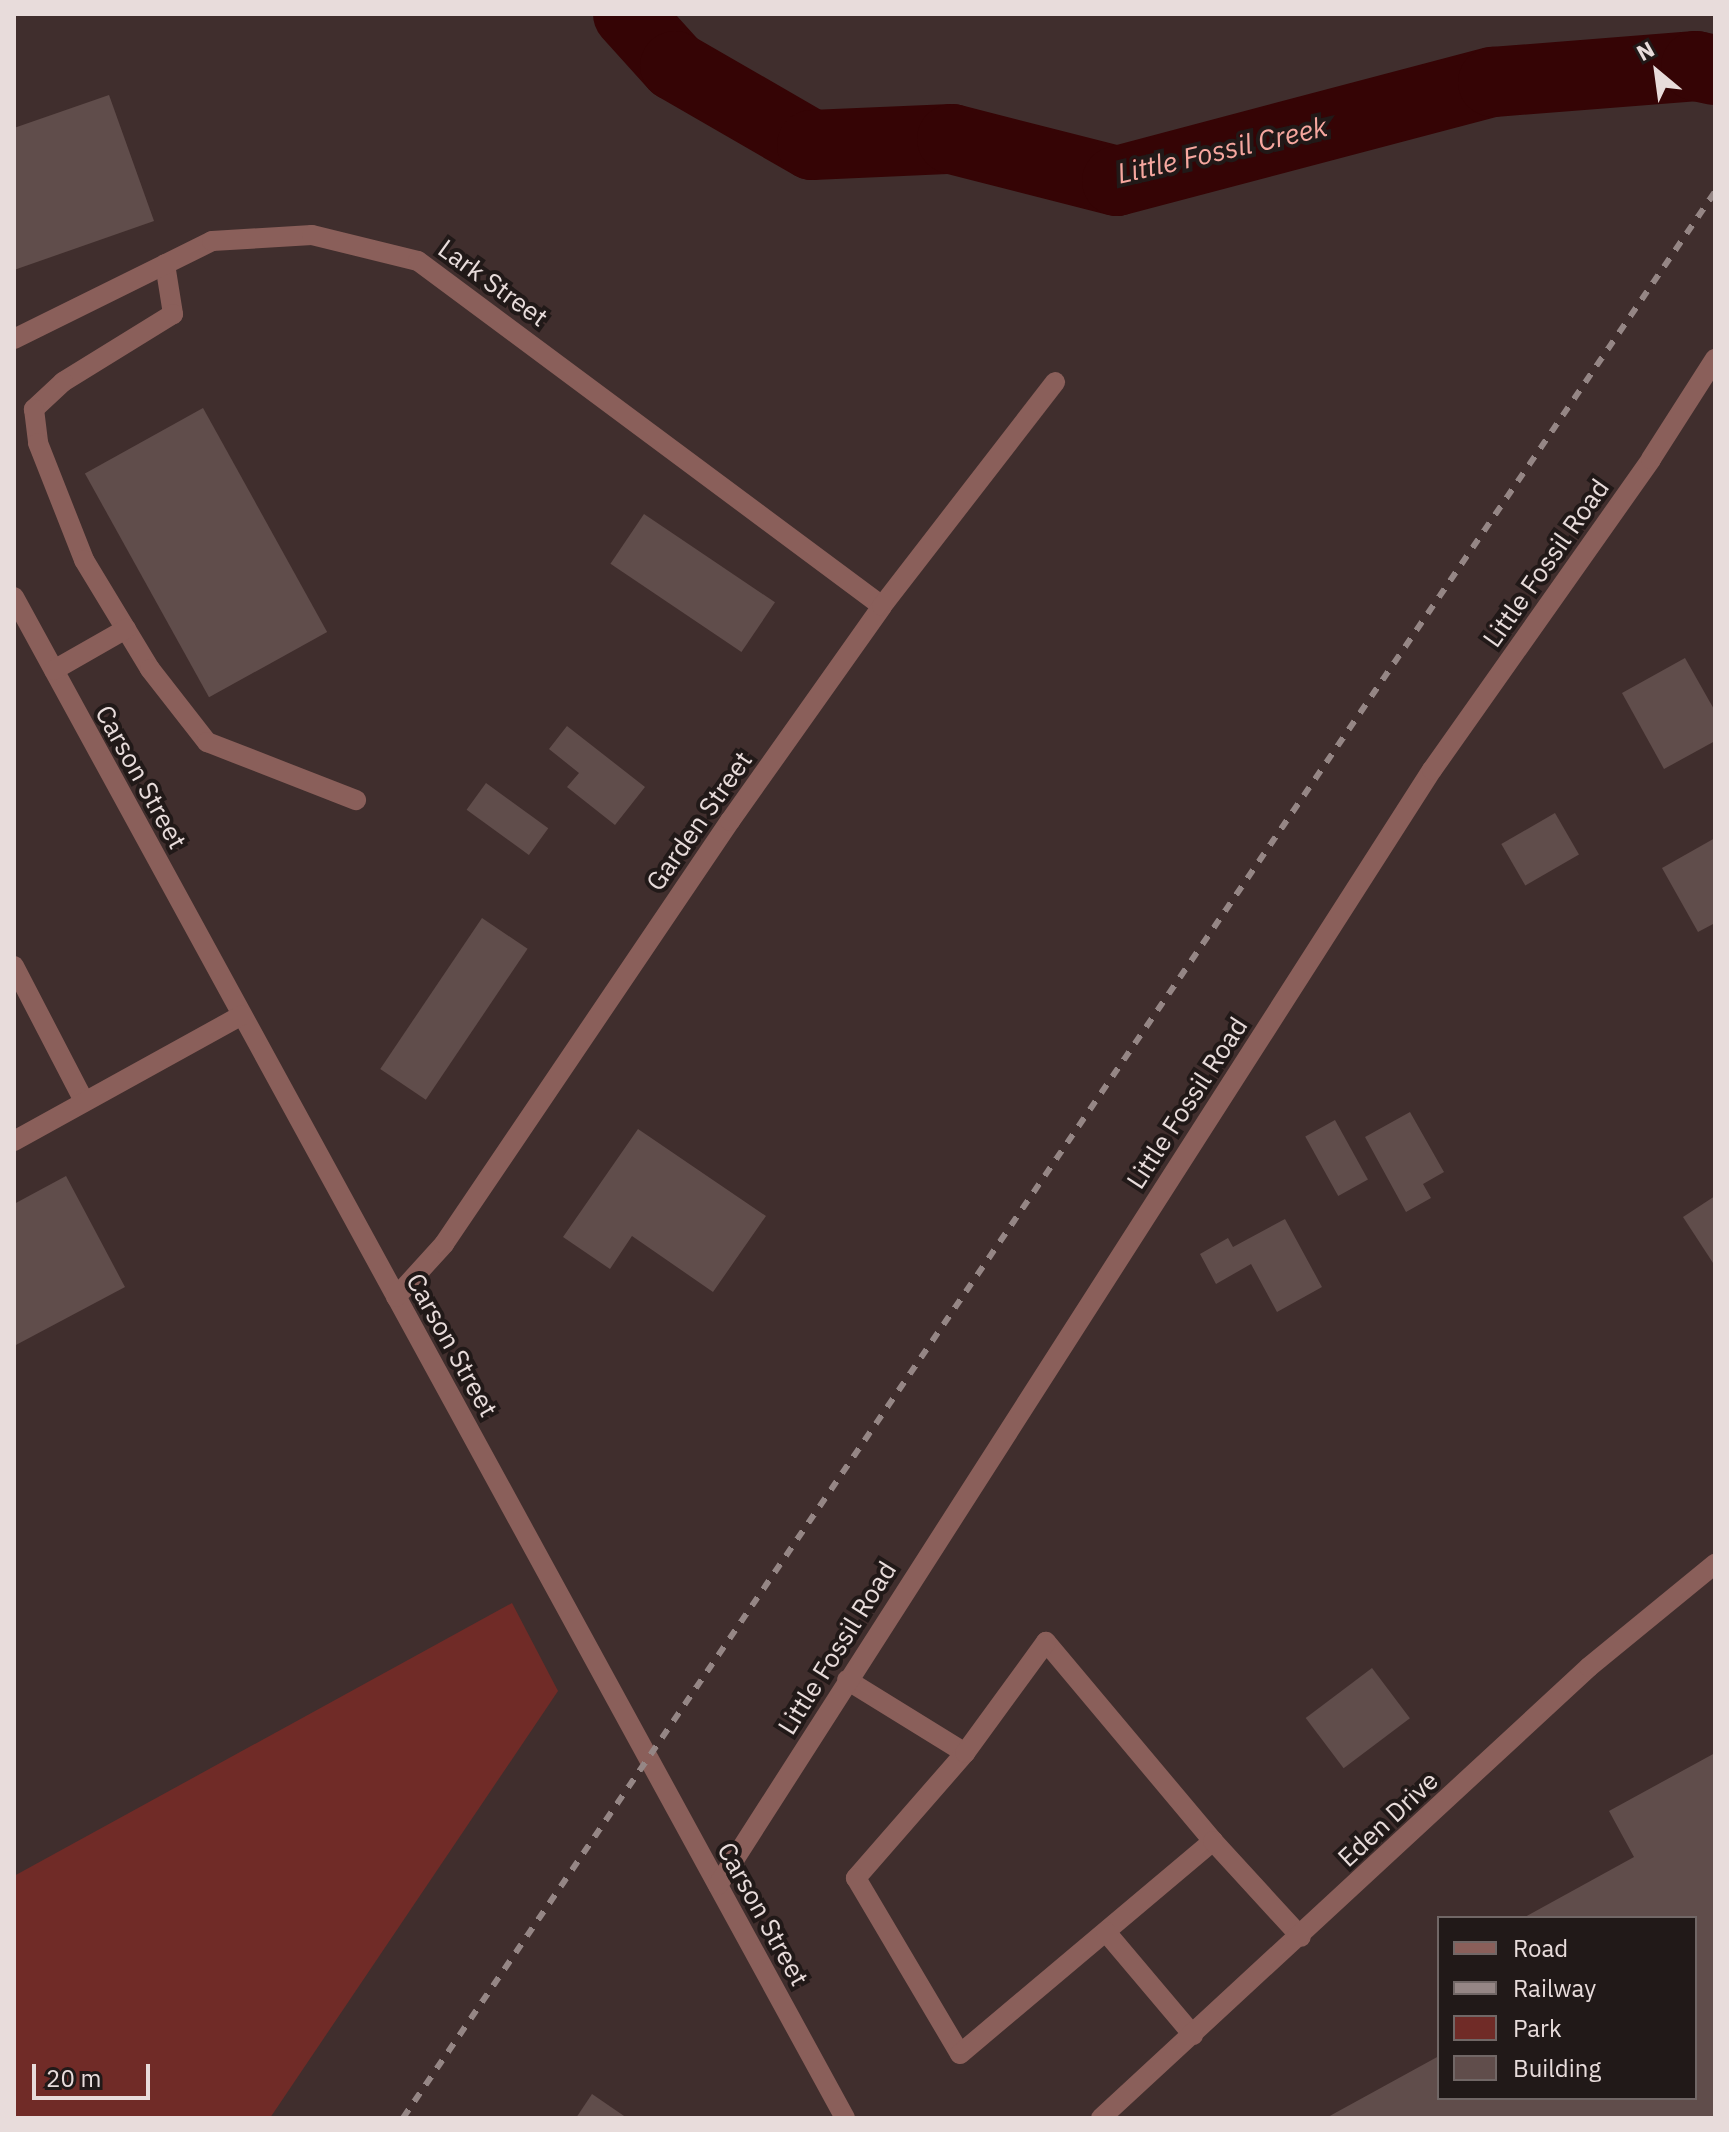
<!DOCTYPE html>
<style>
body{margin:0}
#map{position:relative;width:1729px;height:2132px;overflow:hidden;background:#402e2d;font-family:"IBM Plex Sans",sans-serif}
div>[style]{position:absolute}
.green>*{inset:0;background:#702b27}
.river>*{height:70px;margin:-35px;padding:0 35px;transform-origin:35px;border-radius:35px;background:#350405}
.building>*{inset:0;background:#604d4b;transform-origin:0 0}
.minor>*{height:20px;margin:-10px;padding:0 10px;transform-origin:10px;border-radius:10px;background:#8a5f5a}
.rail>*{height:6px;margin-top:-3px;transform-origin:0;background:repeating-linear-gradient(90deg,#958685 0 10px,transparent 0 20px)}
span{translate:-50% -50%;white-space:nowrap;text-align:center;line-height:1.15;-webkit-text-stroke:8px #211918;paint-order:stroke}
.street-label{font-size:26px;color:#e8dcdb}
.water-label{font-size:28px;color:#f6a79f;font-style:italic}
.frame{position:absolute;inset:0;border:16px solid #e8dcdb;pointer-events:none}
.legend{position:absolute;left:1437px;top:1916px;width:260px;height:184px;box-sizing:border-box;background:#211918;border:2px solid #716766;margin:0;padding:10px 14px;list-style:none;font-size:24px;color:#e8dcdb}
.legend li{display:flex;align-items:center;gap:16px;height:40px}
.legend b{width:40px;border:2px solid #716766}
.north{position:absolute;left:1617px;top:32px;width:80px;height:80px;-webkit-text-stroke:6px #211918;paint-order:stroke;rotate:331deg;font-size:22px;font-weight:700;line-height:32px;text-align:center;color:#e8dcdb}
.north::after{content:'';display:block;margin:auto;width:28px;height:36px;background:#e8dcdb;clip-path:polygon(50% 0,100% 100%,50% 72%,0 100%)}
.scale{position:absolute;left:32px;top:2064px;width:118px;height:36px;box-sizing:border-box;border:4px solid #e8dcdb;border-top:0;padding-left:10px;font-size:24px;line-height:28px;white-space:nowrap;color:#e8dcdb;-webkit-text-stroke:6px #211918;paint-order:stroke}
</style>
<div id="map">
<div class="green">
<i style="clip-path:polygon(512px 1603px,558px 1691px,270px 2118px,14px 2118px,14px 1876px)"></i>
</div>
<div class="river">
<i style="left:628px;top:14px;width:70px;rotate:47.9deg"></i>
<i style="left:675px;top:66px;width:158px;rotate:30deg"></i>
<i style="left:812px;top:145px;width:140px;rotate:-2.5deg"></i>
<i style="left:952px;top:139px;width:170px;rotate:14.3deg"></i>
<i style="left:1117px;top:181px;width:389px;rotate:-14.8deg"></i>
<i style="left:1493px;top:82px;width:204px;rotate:-4.5deg"></i>
<i style="left:1696px;top:66px;width:19px;rotate:12deg"></i>
</div>
<div class="building">
<i style="clip-path:polygon(109px 95px,154px 221px,14px 270px,14px 128px)"></i>
<i style="left:203px;top:408px;width:256px;height:135px;rotate:61deg"></i>
<i style="left:644px;top:514px;width:158px;height:60px;rotate:34deg"></i>
<i style="clip-path:polygon(1685px 658px,1715px 711px,1715px 741px,1664px 769px,1622px 693px)"></i>
<i style="clip-path:polygon(567px 726px,645px 787px,615px 825px,567px 787px,579px 773px,549px 749px)"></i>
<i style="left:486px;top:783px;width:77px;height:33px;rotate:36deg"></i>
<i style="left:1555px;top:813px;width:48px;height:62px;rotate:60deg"></i>
<i style="clip-path:polygon(1715px 838px,1715px 923px,1698px 932px,1662px 868px)"></i>
<i style="left:482px;top:918px;width:55px;height:182px;rotate:34deg"></i>
<i style="clip-path:polygon(1410px 1112px,1444px 1172px,1423px 1184px,1431px 1198px,1406px 1212px,1365px 1137px)"></i>
<i style="left:1335px;top:1120px;width:68px;height:34px;rotate:61deg"></i>
<i style="clip-path:polygon(638px 1129px,766px 1216px,713px 1292px,632px 1236px,610px 1269px,563px 1237px)"></i>
<i style="clip-path:polygon(66px 1176px,125px 1287px,14px 1346px,14px 1204px)"></i>
<i style="clip-path:polygon(1715px 1196px,1715px 1266px,1683px 1217px)"></i>
<i style="clip-path:polygon(1285px 1219px,1322px 1287px,1277px 1312px,1251px 1264px,1216px 1284px,1200px 1254px,1228px 1238px,1233px 1247px)"></i>
<i style="left:1372px;top:1668px;width:63px;height:83px;rotate:53deg"></i>
<i style="clip-path:polygon(1715px 1753px,1715px 2118px,1326px 2118px,1439px 2056px,1439px 2098px,1695px 2098px,1695px 1918px,1523px 1918px,1634px 1857px,1609px 1811px)"></i>
<i style="clip-path:polygon(592px 2094px,627px 2118px,576px 2118px)"></i>
</div>
<div class="minor">
<i style="left:165px;top:264px;width:51px;rotate:80.9deg"></i>
<i style="left:173px;top:314px;width:129px;rotate:148.3deg"></i>
<i style="left:63px;top:382px;width:40px;rotate:137deg"></i>
<i style="left:34px;top:409px;width:34px;rotate:83deg"></i>
<i style="left:38px;top:443px;width:126px;rotate:68.5deg"></i>
<i style="left:84px;top:560px;width:127px;rotate:58.8deg"></i>
<i style="left:150px;top:669px;width:93px;rotate:52deg"></i>
<i style="left:207px;top:742px;width:160px;rotate:21.3deg"></i>
<i style="left:14px;top:339px;width:221px;rotate:-26.3deg"></i>
<i style="left:212px;top:241px;width:100px;rotate:-3.4deg"></i>
<i style="left:312px;top:235px;width:109px;rotate:13.8deg"></i>
<i style="left:418px;top:261px;width:578px;rotate:36.63deg"></i>
<i style="left:14px;top:597px;width:1733px;rotate:61.35deg"></i>
<i style="left:54px;top:670px;width:83px;rotate:-29.7deg"></i>
<i style="left:14px;top:966px;width:152px;rotate:62.6deg"></i>
<i style="left:14px;top:1141px;width:260px;rotate:-28.9deg"></i>
<i style="left:396px;top:1297px;width:72px;rotate:-47.8deg"></i>
<i style="left:444px;top:1244px;width:511px;rotate:-55.94deg"></i>
<i style="left:730px;top:821px;width:263px;rotate:-54.7deg"></i>
<i style="left:882px;top:606px;width:283px;rotate:-52.3deg"></i>
<i style="left:847px;top:1680px;width:139px;rotate:31.7deg"></i>
<i style="left:965px;top:1753px;width:166px;rotate:131.1deg"></i>
<i style="left:856px;top:1878px;width:204px;rotate:59.4deg"></i>
<i style="left:960px;top:2054px;width:331px;rotate:-40.1deg"></i>
<i style="left:1213px;top:1841px;width:260px;rotate:-130deg"></i>
<i style="left:1046px;top:1642px;width:137px;rotate:126.1deg"></i>
<i style="left:1213px;top:1841px;width:130px;rotate:47.5deg"></i>
<i style="left:718px;top:1885px;width:1324px;rotate:-57.37deg"></i>
<i style="left:1432px;top:770px;width:380px;rotate:-54.8deg"></i>
<i style="left:1651px;top:459px;width:119px;rotate:-57.4deg"></i>
<i style="left:1106px;top:1932px;width:135px;rotate:49.8deg"></i>
<i style="left:1101px;top:2118px;width:664px;rotate:-42.74deg"></i>
<i style="left:1589px;top:1667px;width:163px;rotate:-39.3deg"></i>
</div>
<div class="rail">
<i style="left:403px;top:2118px;width:2330px;rotate:-55.74deg"></i>
</div>
<div class="street-label">
<span style="left:493px;top:283px;rotate:36deg">Lark Street</span>
<span style="left:1546px;top:563px;rotate:-55deg">Little Fossil Road</span>
<span style="left:141px;top:777px;rotate:61deg">Carson Street</span>
<span style="left:699px;top:821px;rotate:-55deg">Garden Street</span>
<span style="left:1187px;top:1103px;rotate:-57deg">Little Fossil Road</span>
<span style="left:452px;top:1345px;rotate:61deg">Carson Street</span>
<span style="left:837px;top:1648px;rotate:-58deg">Little Fossil Road</span>
<span style="left:1388px;top:1819px;rotate:-43deg">Eden Drive</span>
<span style="left:763px;top:1914px;rotate:61deg">Carson Street</span>
</div>
<div class="water-label">
<span style="left:1222px;top:150px;rotate:-13deg">Little Fossil Creek</span>
</div>
<div class="frame"></div>
<ul class="legend">
<li><b style="height:10px;background:#8a5f5a"></b>Road</li>
<li><b style="height:10px;background:#958685"></b>Railway</li>
<li><b style="height:22px;background:#702b27"></b>Park</li>
<li><b style="height:22px;background:#604d4b"></b>Building</li>
</ul>
<div class="north">N</div>
<div class="scale">20 m</div>
</div>
